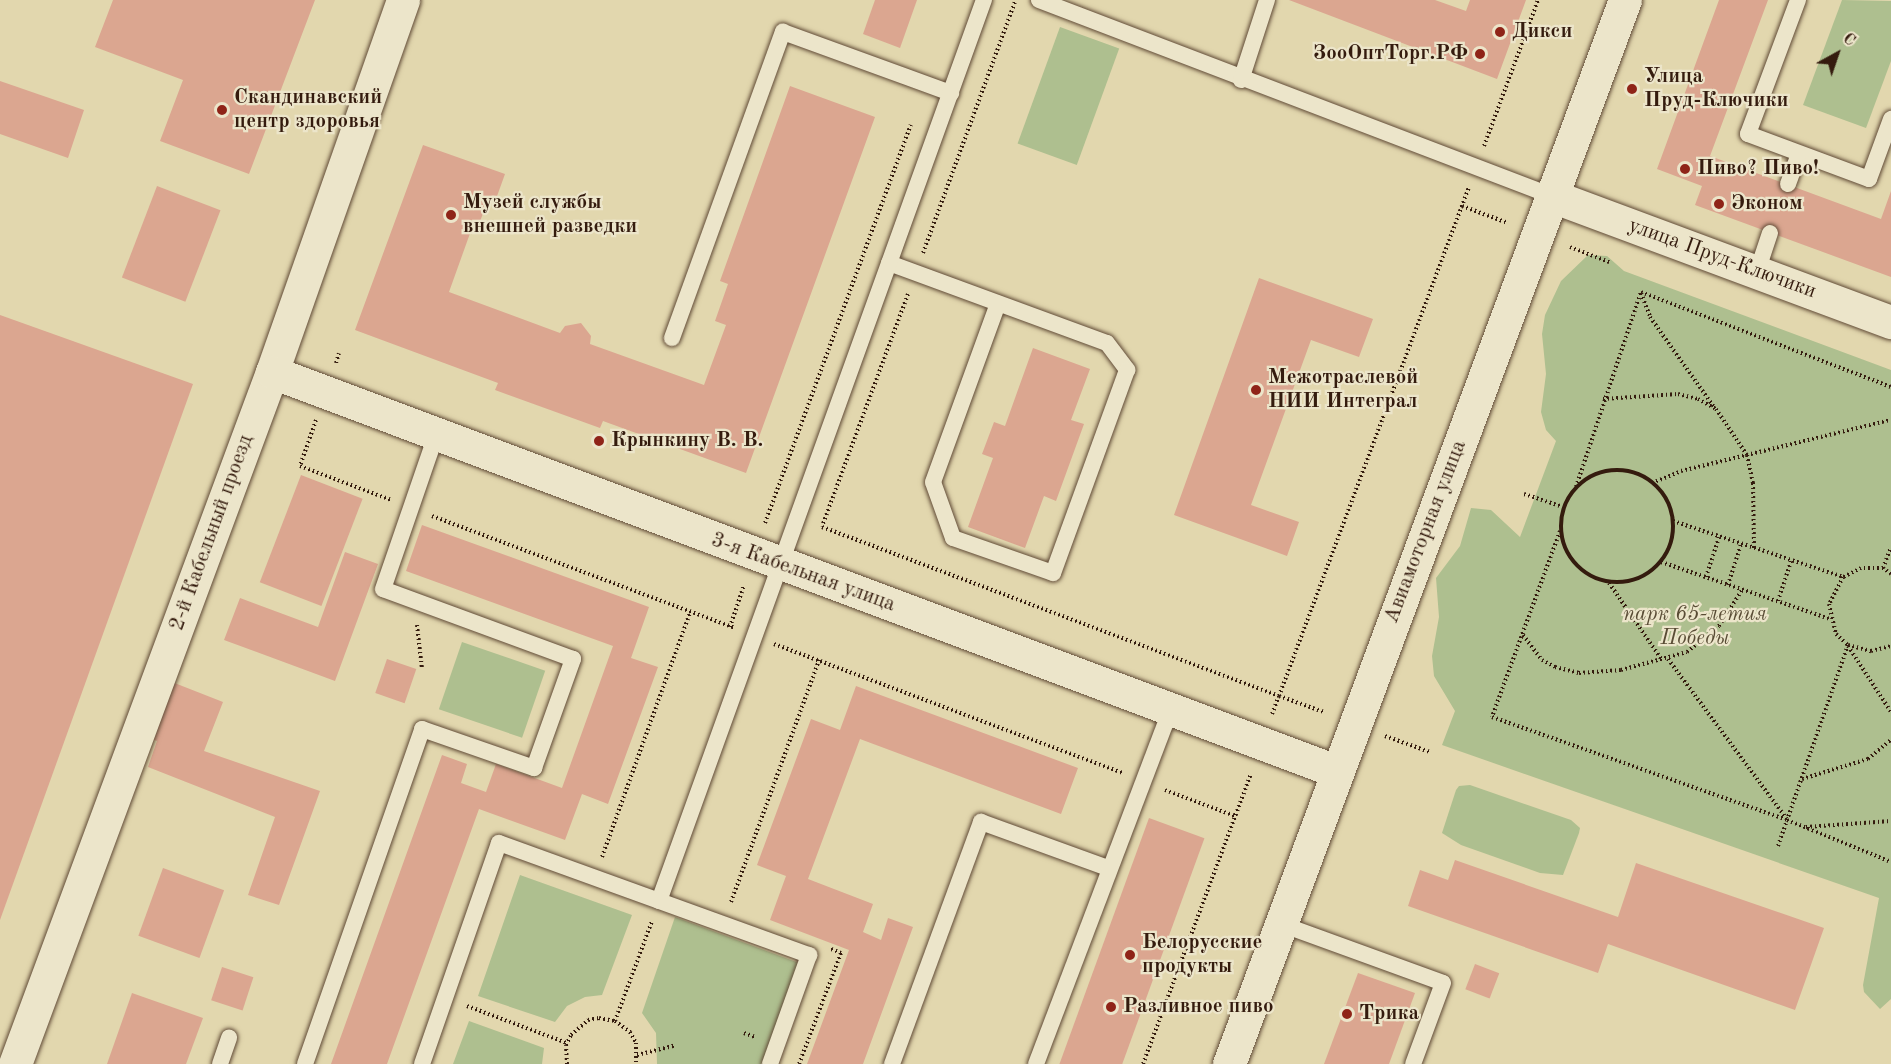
<!DOCTYPE html>
<meta charset="utf-8">
<style>
body{margin:0}
#map{position:relative;width:1891px;height:1064px;overflow:hidden;background:#e2d7ae;font-family:"Old Standard TT",serif}
div>[style]{position:absolute}
.green>*{inset:0;background:#aebf8f;transform-origin:0 0}
.building>*{inset:0;background:#dba690;transform-origin:0 0}
.path>*{height:4px;margin-top:-2px;transform-origin:0;background:repeating-linear-gradient(90deg,#341b0e 0 1.5px,transparent 0 4.5px)}
.path>.ring{margin:-2px;padding:0;box-sizing:content-box;background:none;border:4px solid #341b0e;border-radius:50%}
.roads{filter:drop-shadow(0 0 2px #604a36) drop-shadow(0 0 2px #604a36)}
.service>*{height:16px;margin:-8px;padding:0 8px;transform-origin:8px;border-radius:8px;background:#ece5ca}
.minor>*{height:33px;margin:-16.5px;padding:0 16.5px;transform-origin:16.5px;border-radius:16.5px;background:#ece5ca}
.tertiary>*{height:33px;margin:-16.5px;padding:0 16.5px;transform-origin:16.5px;border-radius:16.5px;background:#ece5ca}
.dots>*{width:16px;height:16px;translate:-50% -50%;box-sizing:border-box;border:3px solid #ece5ca;border-radius:50%}
span{translate:-50% -50%;white-space:nowrap;text-align:center;line-height:1.15;-webkit-text-stroke:4.5px #ece5ca;paint-order:stroke}
.poi-label{font-size:21px;color:#341b0e;font-weight:700}
.left{translate:0 -50%;text-align:left}
.right{translate:-100% -50%;text-align:right}
.street-label{font-size:21px;color:#341b0e}
.park-label{font-size:21px;color:#594c35;font-style:italic}
.north{position:absolute;left:1807px;top:24px;width:60px;height:60px;-webkit-text-stroke:4px #ece5ca;paint-order:stroke;rotate:40deg;font-size:16px;font-weight:700;line-height:24px;text-align:center;color:#341b0e}
.north::after{content:'';display:block;margin:auto;width:21px;height:27px;background:#341b0e;clip-path:polygon(50% 0,100% 100%,50% 72%,0 100%)}
</style>
<div id="map">
<div class="green">
<i style="clip-path:polygon(1842px 0,1891px 1px,1891px 61px,1866px 128px,1803px 105px)"></i>
<i style="left:1060px;top:27px;width:63px;height:124px;rotate:20deg"></i>
<i style="clip-path:polygon(1588px 255px,1607px 256px,1624px 271px,1891px 370px,1891px 999px,1880px 1009px,1864px 992px,1863px 985px,1879px 898px,1442px 745px,1455px 711px,1434px 676px,1432px 656px,1439px 617px,1436px 578px,1460px 546px,1471px 508px,1491px 510px,1520px 537px,1556px 441px,1546px 430px,1541px 412px,1546px 374px,1542px 334px,1545px 315px,1561px 281px)"></i>
<i style="left:462px;top:642px;width:88px;height:71px;rotate:19deg"></i>
<i style="clip-path:polygon(1470px 785px,1571px 820px,1580px 828px,1579px 833px,1563px 875px,1540px 873px,1461px 845px,1442px 833px,1456px 790px,1459px 786px)"></i>
<i style="clip-path:polygon(520px 875px,632px 915px,602px 995px,585px 997px,567px 1006px,555px 1022px,478px 996px)"></i>
<i style="clip-path:polygon(675px 917px,799px 963px,763px 1064px,657px 1064px,656px 1033px,642px 1013px)"></i>
<i style="clip-path:polygon(469px 1021px,544px 1048px,542px 1064px,453px 1064px)"></i>
</div>
<div class="building">
<i style="clip-path:polygon(113px 0,315px 0,249px 174px,160px 141px,183px 80px,95px 47px)"></i>
<i style="clip-path:polygon(875px 0,917px 0,900px 48px,863px 34px)"></i>
<i style="clip-path:polygon(1289px 0,1435px 0,1466px 11px,1470px 0,1526px 0,1497px 79px)"></i>
<i style="clip-path:polygon(1719px 0,1768px 0,1710px 156px,1881px 219px,1891px 191px,1891px 277px,1695px 205px,1702px 186px,1657px 169px)"></i>
<i style="clip-path:polygon(0 81px,84px 110px,68px 158px,0 134px)"></i>
<i style="clip-path:polygon(790px 86px,875px 117px,746px 473px,603px 421px,600px 428px,495px 390px,498px 383px,355px 330px,423px 145px,505px 174px,496px 199px,489px 197px,478px 227px,473px 225px,449px 292px,560px 333px,565px 326px,581px 323px,591px 336px,590px 344px,704px 385px,726px 325px,715px 321px,728px 284px,720px 281px)"></i>
<i style="left:157px;top:186px;width:68px;height:98px;rotate:21deg"></i>
<i style="clip-path:polygon(1259px 278px,1373px 319px,1359px 357px,1311px 340px,1251px 505px,1299px 522px,1287px 556px,1174px 515px)"></i>
<i style="clip-path:polygon(0 315px,193px 384px,0 920px)"></i>
<i style="clip-path:polygon(1033px 348px,1090px 369px,1071px 420px,1084px 424px,1056px 501px,1044px 496px,1025px 548px,968px 527px,993px 458px,982px 454px,994px 422px,1005px 426px)"></i>
<i style="left:301px;top:475px;width:66px;height:115px;rotate:21deg"></i>
<i style="clip-path:polygon(422px 525px,649px 607px,631px 658px,658px 667px,608px 804px,582px 794px,565px 840px,479px 809px,387px 1064px,331px 1064px,442px 755px,467px 764px,461px 783px,486px 792px,496px 764px,562px 788px,613px 646px,406px 571px)"></i>
<i style="clip-path:polygon(345px 552px,378px 564px,335px 681px,224px 640px,240px 598px,318px 627px)"></i>
<i style="left:387px;top:659px;width:31px;height:36px;rotate:19deg"></i>
<i style="clip-path:polygon(172px 682px,223px 702px,204px 751px,320px 791px,279px 905px,248px 895px,275px 817px,148px 767px,157px 741px,151px 739px)"></i>
<i style="clip-path:polygon(856px 686px,1078px 768px,1061px 814px,860px 739px,808px 879px,873px 904px,863px 932px,881px 940px,888px 918px,913px 927px,863px 1064px,807px 1064px,849px 950px,770px 920px,786px 876px,757px 865px,811px 719px,840px 730px)"></i>
<i style="left:1149px;top:818px;width:59px;height:262px;rotate:20deg"></i>
<i style="clip-path:polygon(1455px 860px,1618px 917px,1636px 863px,1824px 928px,1795px 1010px,1608px 944px,1598px 973px,1408px 906px,1420px 870px,1448px 880px)"></i>
<i style="left:163px;top:868px;width:65px;height:72px;rotate:20deg"></i>
<i style="left:1475px;top:964px;width:26px;height:27px;rotate:21deg"></i>
<i style="left:222px;top:967px;width:33px;height:35px;rotate:18deg"></i>
<i style="clip-path:polygon(1358px 973px,1415px 993px,1389px 1064px,1324px 1064px)"></i>
<i style="clip-path:polygon(132px 993px,203px 1018px,186px 1064px,107px 1064px)"></i>
</div>
<div class="path">
<i style="left:1484px;top:146px;width:156px;rotate:-69.7deg"></i>
<i style="left:1462px;top:206px;width:49px;rotate:20.3deg"></i>
<i style="left:1570px;top:247px;width:42px;rotate:21deg"></i>
<i style="left:923px;top:253px;width:268px;rotate:-69.9deg"></i>
<i style="left:1641px;top:293px;width:26px;rotate:69deg"></i>
<i style="left:1650px;top:317px;width:110px;rotate:54.6deg"></i>
<i style="left:908px;top:294px;width:248px;rotate:110.3deg"></i>
<i style="left:822px;top:527px;width:487px;rotate:20.3deg"></i>
<i style="left:1279px;top:696px;width:543px;rotate:-69.53deg"></i>
<i style="left:336px;top:363px;width:10px;rotate:-73deg"></i>
<i style="left:1603px;top:399px;width:75px;rotate:-3.8deg"></i>
<i style="left:1678px;top:394px;width:21px;rotate:14deg"></i>
<i style="left:1698px;top:399px;width:21px;rotate:29deg"></i>
<i style="left:1716px;top:409px;width:55px;rotate:56deg"></i>
<i style="left:1747px;top:455px;width:29px;rotate:78deg"></i>
<i style="left:1753px;top:483px;width:66px;rotate:89.1deg"></i>
<i style="left:316px;top:420px;width:49px;rotate:109.2deg"></i>
<i style="left:300px;top:466px;width:97px;rotate:20.5deg"></i>
<i class="ring" style="left:1561px;top:470px;width:108px;height:108px"></i>
<i style="left:1652px;top:483px;width:31px;rotate:-22deg"></i>
<i style="left:1681px;top:471px;width:216px;rotate:-13.7deg"></i>
<i style="left:1576px;top:487px;width:206px;rotate:-71.6deg"></i>
<i style="left:1641px;top:292px;width:267px;rotate:20.8deg"></i>
<i style="left:1524px;top:494px;width:41px;rotate:18.4deg"></i>
<i style="left:432px;top:516px;width:322px;rotate:20.3deg"></i>
<i style="left:1673px;top:521px;width:179px;rotate:18.2deg"></i>
<i style="left:765px;top:523px;width:424px;rotate:-69.9deg"></i>
<i style="left:1560px;top:531px;width:198px;rotate:110.1deg"></i>
<i style="left:1492px;top:717px;width:312px;rotate:19.2deg"></i>
<i style="left:1787px;top:820px;width:112px;rotate:22deg"></i>
<i style="left:1661px;top:562px;width:178px;rotate:18.6deg"></i>
<i style="left:1883px;top:568px;width:22px;rotate:-69deg"></i>
<i style="left:1891px;top:574px;width:10px;rotate:-143deg"></i>
<i style="left:1883px;top:568px;width:22px;rotate:180deg"></i>
<i style="left:1861px;top:568px;width:20px;rotate:153deg"></i>
<i style="left:1843px;top:577px;width:30px;rotate:117deg"></i>
<i style="left:1829px;top:604px;width:31px;rotate:77deg"></i>
<i style="left:1836px;top:634px;width:16px;rotate:43deg"></i>
<i style="left:1848px;top:645px;width:24px;rotate:15deg"></i>
<i style="left:1871px;top:651px;width:21px;rotate:-14deg"></i>
<i style="left:1706px;top:577px;width:42px;rotate:-72deg"></i>
<i style="left:1609px;top:583px;width:93px;rotate:55.5deg"></i>
<i style="left:1728px;top:585px;width:43px;rotate:-72.4deg"></i>
<i style="left:1778px;top:601px;width:42px;rotate:-72deg"></i>
<i style="left:417px;top:625px;width:44px;rotate:83.5deg"></i>
<i style="left:730px;top:627px;width:44px;rotate:-71.6deg"></i>
<i style="left:1523px;top:635px;width:31px;rotate:53deg"></i>
<i style="left:1542px;top:660px;width:15px;rotate:28deg"></i>
<i style="left:1555px;top:667px;width:25px;rotate:14deg"></i>
<i style="left:1579px;top:673px;width:42px;rotate:-4.1deg"></i>
<i style="left:1621px;top:670px;width:68px;rotate:-15.3deg"></i>
<i style="left:1687px;top:652px;width:41px;rotate:-39.1deg"></i>
<i style="left:1719px;top:626px;width:43px;rotate:-57.4deg"></i>
<i style="left:774px;top:644px;width:371px;rotate:20.3deg"></i>
<i style="left:1848px;top:646px;width:79px;rotate:56.9deg"></i>
<i style="left:1668px;top:659px;width:199px;rotate:53.4deg"></i>
<i style="left:1272px;top:714px;width:19px;rotate:-69deg"></i>
<i style="left:1279px;top:696px;width:48px;rotate:19.6deg"></i>
<i style="left:1385px;top:736px;width:48px;rotate:19.6deg"></i>
<i style="left:1802px;top:779px;width:69px;rotate:-16.9deg"></i>
<i style="left:1868px;top:759px;width:30px;rotate:-40deg"></i>
<i style="left:1165px;top:790px;width:75px;rotate:20.4deg"></i>
<i style="left:1806px;top:827px;width:85px;rotate:-4deg"></i>
<i style="left:1778px;top:846px;width:213px;rotate:-70.8deg"></i>
<i style="left:602px;top:857px;width:260px;rotate:-70.2deg"></i>
<i style="left:731px;top:902px;width:258px;rotate:-70deg"></i>
<i style="left:467px;top:1006px;width:107px;rotate:20.3deg"></i>
<i style="left:615px;top:1021px;width:107px;rotate:-69.7deg"></i>
<i style="left:744px;top:1033px;width:12px;rotate:20deg"></i>
<i style="left:637px;top:1055px;width:38px;rotate:-14deg"></i>
<i style="left:567px;top:1064px;width:19px;rotate:-93deg"></i>
<i style="left:566px;top:1045px;width:11px;rotate:-63deg"></i>
<i style="left:571px;top:1035px;width:23px;rotate:-41deg"></i>
<i style="left:588px;top:1020px;width:11px;rotate:-10deg"></i>
<i style="left:599px;top:1018px;width:16px;rotate:11deg"></i>
<i style="left:615px;top:1021px;width:19px;rotate:36deg"></i>
<i style="left:630px;top:1032px;width:13px;rotate:61deg"></i>
<i style="left:636px;top:1043px;width:21px;rotate:90deg"></i>
<i style="left:799px;top:1064px;width:119px;rotate:-69.3deg"></i>
<i style="left:841px;top:953px;width:11px;rotate:-158deg"></i>
<i style="left:1143px;top:1064px;width:310px;rotate:-69.6deg"></i>
</div>
<div class="roads">
<div class="service">
<i style="left:1039px;top:0;width:549px;rotate:20.91deg"></i>
<i style="left:1798px;top:0;width:143px;rotate:110.5deg"></i>
<i style="left:1748px;top:134px;width:129px;rotate:20.4deg"></i>
<i style="left:1869px;top:179px;width:64px;rotate:-69.9deg"></i>
<i style="left:1241px;top:80px;width:84px;rotate:-72deg"></i>
<i style="left:1788px;top:184px;width:32px;rotate:-70deg"></i>
<i style="left:889px;top:263px;width:232px;rotate:20.2deg"></i>
<i style="left:1107px;top:343px;width:34px;rotate:53deg"></i>
<i style="left:1127px;top:370px;width:216px;rotate:110deg"></i>
<i style="left:1053px;top:573px;width:106px;rotate:-160.7deg"></i>
<i style="left:953px;top:538px;width:59px;rotate:-109.7deg"></i>
<i style="left:933px;top:482px;width:190px;rotate:-70deg"></i>
<i style="left:1757px;top:272px;width:41px;rotate:-71.6deg"></i>
<i style="left:672px;top:338px;width:326px;rotate:-70.1deg"></i>
<i style="left:783px;top:32px;width:179px;rotate:20deg"></i>
<i style="left:659px;top:901px;width:958px;rotate:-70.17deg"></i>
<i style="left:1281px;top:924px;width:172px;rotate:20deg"></i>
<i style="left:1443px;top:983px;width:86px;rotate:110.3deg"></i>
<i style="left:220px;top:1064px;width:28px;rotate:-71deg"></i>
<i style="left:305px;top:1064px;width:355px;rotate:-70.7deg"></i>
<i style="left:422px;top:729px;width:119px;rotate:19.2deg"></i>
<i style="left:534px;top:768px;width:116px;rotate:-70.3deg"></i>
<i style="left:573px;top:659px;width:202px;rotate:-159.8deg"></i>
<i style="left:383px;top:589px;width:163px;rotate:-71deg"></i>
<i style="left:422px;top:1064px;width:234px;rotate:-70.8deg"></i>
<i style="left:499px;top:843px;width:330px;rotate:19.9deg"></i>
<i style="left:809px;top:955px;width:116px;rotate:109.7deg"></i>
<i style="left:892px;top:1064px;width:258px;rotate:-69.8deg"></i>
<i style="left:981px;top:822px;width:135px;rotate:19.9deg"></i>
<i style="left:1036px;top:1064px;width:380px;rotate:-69.2deg"></i>
</div>
<div class="minor">
<i style="left:15px;top:1064px;width:738px;rotate:-69.63deg"></i>
</div>
<div class="tertiary">
<i style="left:403px;top:0;width:394px;rotate:109.4deg"></i>
<i style="left:272px;top:372px;width:1136px;rotate:20.56deg"></i>
<i style="left:1552px;top:196px;width:362px;rotate:20.4deg"></i>
<i style="left:1229px;top:1064px;width:1135px;rotate:-69.59deg"></i>
</div>
</div>
<div class="dots">
<i style="left:1500px;top:32px;background:#8f2418"></i>
<i style="left:1480px;top:54px;background:#8f2418"></i>
<i style="left:1632px;top:89px;background:#8f2418"></i>
<i style="left:222px;top:110px;background:#8f2418"></i>
<i style="left:1685px;top:169px;background:#8f2418"></i>
<i style="left:1719px;top:204px;background:#8f2418"></i>
<i style="left:451px;top:215px;background:#8f2418"></i>
<i style="left:1256px;top:390px;background:#8f2418"></i>
<i style="left:599px;top:441px;background:#8f2418"></i>
<i style="left:1130px;top:955px;background:#8f2418"></i>
<i style="left:1111px;top:1007px;background:#8f2418"></i>
<i style="left:1347px;top:1014px;background:#8f2418"></i>
</div>
<div class="poi-label">
<span class="left" style="left:1512px;top:32px">Дикси</span>
<span class="right" style="left:1468px;top:54px">ЗооОптТорг.РФ</span>
<span class="left" style="left:1644px;top:89px">Улица<br>Пруд-Ключики</span>
<span class="left" style="left:234px;top:110px">Скандинавский<br>центр здоровья</span>
<span class="left" style="left:1697px;top:169px">Пиво? Пиво!</span>
<span class="left" style="left:463px;top:215px">Музей службы<br>внешней разведки</span>
<span class="left" style="left:1731px;top:204px">Эконом</span>
<span class="left" style="left:1268px;top:390px">Межотраслевой<br>НИИ Интеграл</span>
<span class="left" style="left:611px;top:441px">Крынкину В. В.</span>
<span class="left" style="left:1142px;top:955px">Белорусские<br>продукты</span>
<span class="left" style="left:1123px;top:1007px">Разливное пиво</span>
<span class="left" style="left:1359px;top:1014px">Трика</span>
</div>
<div class="street-label">
<span style="left:1722px;top:259px;rotate:20deg">улица Пруд-Ключики</span>
<span style="left:1426px;top:532px;rotate:-69deg">Авиамоторная улица</span>
<span style="left:212px;top:533px;rotate:-70deg">2-й Кабельный проезд</span>
<span style="left:803px;top:573px;rotate:20deg">3-я Кабельная улица</span>
</div>
<div class="park-label">
<span style="left:1695px;top:627px">парк 65-летия<br>Победы</span>
</div>
<div class="north">С</div>
</div>
